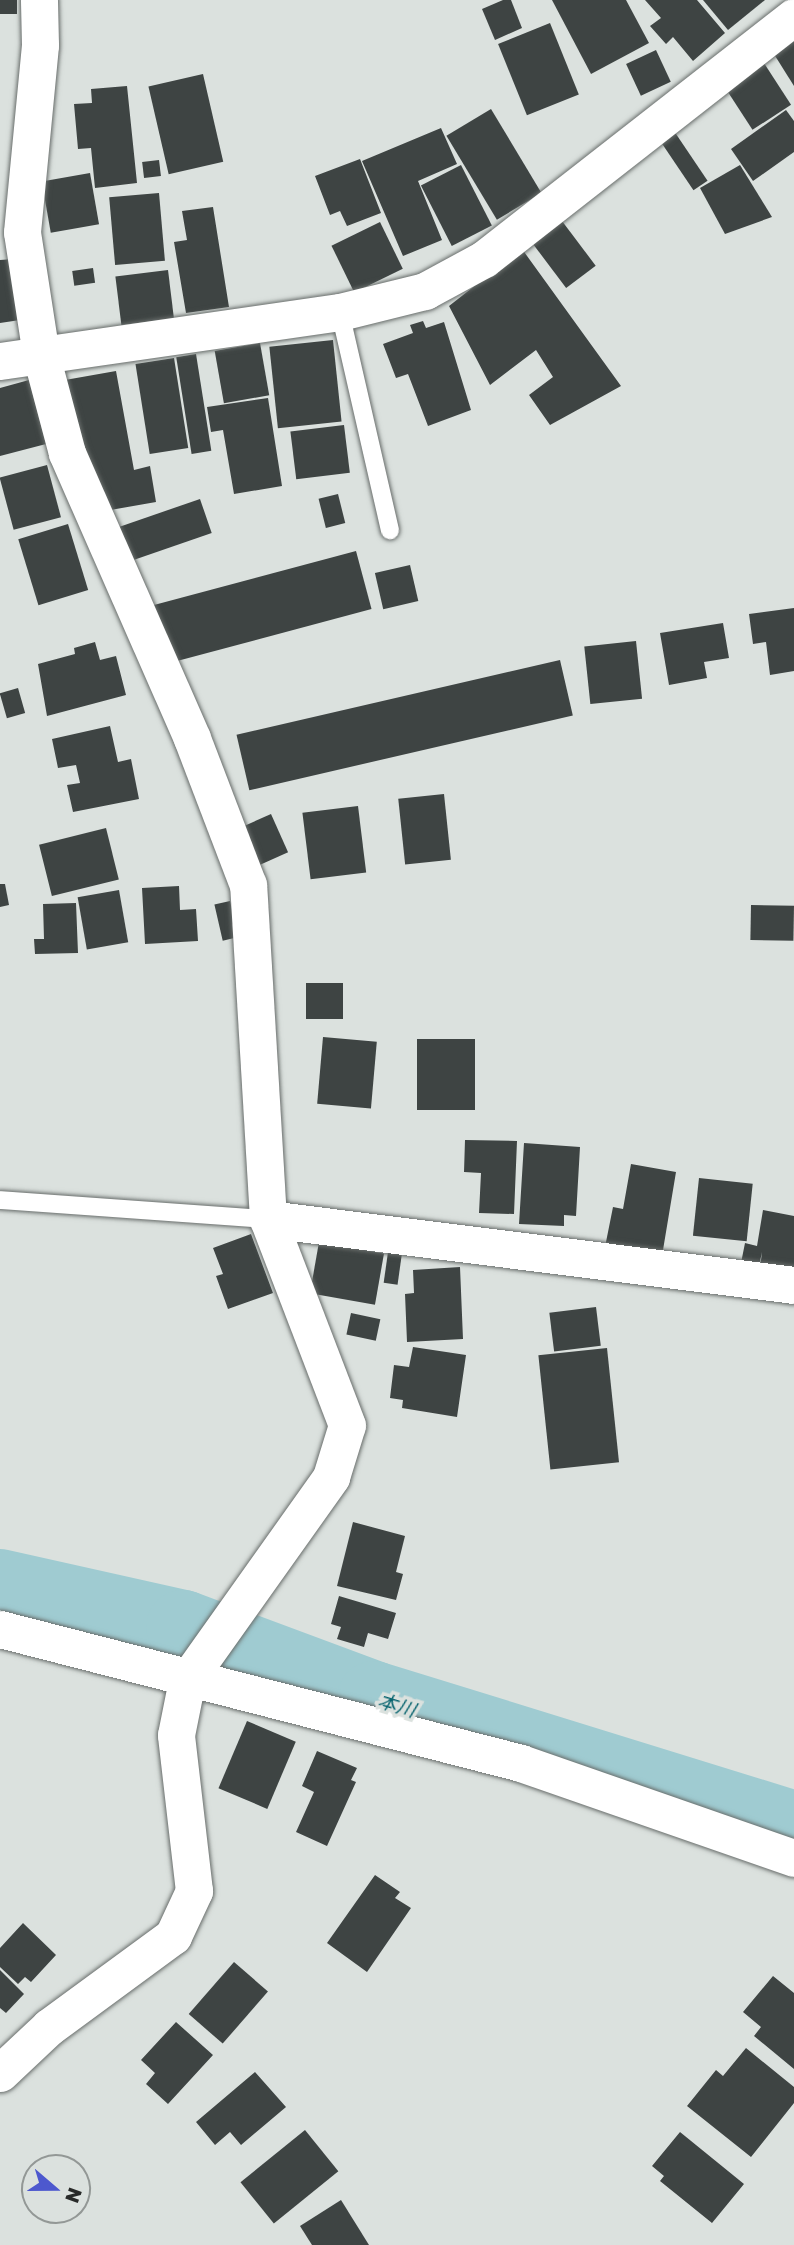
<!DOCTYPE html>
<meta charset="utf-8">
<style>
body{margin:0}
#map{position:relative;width:794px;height:2245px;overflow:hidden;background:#dbe1de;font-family:"Golos Text","Noto Sans JP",sans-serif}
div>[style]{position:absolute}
.river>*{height:74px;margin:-37px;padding:0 37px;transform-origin:37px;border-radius:37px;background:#9fcbd1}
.building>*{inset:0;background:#3e4443;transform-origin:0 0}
.roads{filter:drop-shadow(0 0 2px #686d6b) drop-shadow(0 0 2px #686d6b)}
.lane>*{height:18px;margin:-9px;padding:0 9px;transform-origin:9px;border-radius:9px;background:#fff}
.street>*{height:37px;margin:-18.5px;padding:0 18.5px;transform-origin:18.5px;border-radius:18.5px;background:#fff}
span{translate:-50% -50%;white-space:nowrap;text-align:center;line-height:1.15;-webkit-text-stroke:7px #dbe1de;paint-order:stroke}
.water-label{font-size:19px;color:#07636e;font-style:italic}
.north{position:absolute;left:21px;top:2154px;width:70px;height:70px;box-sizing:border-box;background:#dbe1de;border:2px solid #939896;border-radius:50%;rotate:110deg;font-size:19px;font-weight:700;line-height:28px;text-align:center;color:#282a29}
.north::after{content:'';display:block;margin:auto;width:24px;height:32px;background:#4d58ce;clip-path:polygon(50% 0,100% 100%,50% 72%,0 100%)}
</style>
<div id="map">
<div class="river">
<i style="left:0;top:1586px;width:188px;rotate:12.6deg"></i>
<i style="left:183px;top:1627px;width:204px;rotate:20.4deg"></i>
<i style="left:374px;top:1698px;width:440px;rotate:17.2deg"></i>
</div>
<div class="building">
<i style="left:0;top:0;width:17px;height:14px"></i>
<i style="clip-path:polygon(503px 0,511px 0,522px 28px,495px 40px,482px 9px)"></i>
<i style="clip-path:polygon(552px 0,626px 0,649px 43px,591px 74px)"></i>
<i style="clip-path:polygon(645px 0,697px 0,725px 33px,693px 61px,673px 37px,666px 44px,650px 26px,661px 18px)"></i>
<i style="clip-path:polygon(703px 0,765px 0,728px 30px)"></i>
<i style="left:550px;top:23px;width:77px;height:56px;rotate:68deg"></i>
<i style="clip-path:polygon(794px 38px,794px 86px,772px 51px)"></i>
<i style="left:656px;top:50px;width:35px;height:33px;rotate:65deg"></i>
<i style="left:760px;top:57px;width:57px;height:46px;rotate:57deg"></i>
<i style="left:203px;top:74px;width:90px;height:56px;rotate:77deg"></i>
<i style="clip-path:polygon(127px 86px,137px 183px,95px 188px,91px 148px,78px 149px,74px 104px,92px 103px,91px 89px)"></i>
<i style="left:491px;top:109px;width:98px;height:52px;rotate:59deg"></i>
<i style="clip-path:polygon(786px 110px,794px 121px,794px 152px,753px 181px,731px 149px)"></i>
<i style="clip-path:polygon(441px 128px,457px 164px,418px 181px,442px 240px,403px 256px,362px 161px)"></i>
<i style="left:674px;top:131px;width:60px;height:17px;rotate:56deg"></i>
<i style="clip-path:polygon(360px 159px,381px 213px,347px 226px,340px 211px,330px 215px,315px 176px)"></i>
<i style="left:159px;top:160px;width:16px;height:17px;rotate:83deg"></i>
<i style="left:461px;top:165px;width:68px;height:45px;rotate:63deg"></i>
<i style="clip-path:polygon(740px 165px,772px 217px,725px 234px,700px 188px)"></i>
<i style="left:90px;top:173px;width:52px;height:49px;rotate:80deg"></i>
<i style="left:159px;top:193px;width:68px;height:50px;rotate:85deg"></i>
<i style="clip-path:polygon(213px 207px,229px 307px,186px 313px,174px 242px,187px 240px,182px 211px)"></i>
<i style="left:562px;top:221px;width:56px;height:37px;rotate:53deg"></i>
<i style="left:380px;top:222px;width:52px;height:54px;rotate:64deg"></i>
<i style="clip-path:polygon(522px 249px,621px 386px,550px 425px,529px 395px,553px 377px,536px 350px,490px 385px,449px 306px)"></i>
<i style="clip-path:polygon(14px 259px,20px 320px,0 323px,0 260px)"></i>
<i style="left:93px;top:268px;width:15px;height:21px;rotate:82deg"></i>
<i style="left:168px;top:270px;width:49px;height:53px;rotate:83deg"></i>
<i style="clip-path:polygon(423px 321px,426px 328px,444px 322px,471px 410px,428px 426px,408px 374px,396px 378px,383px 344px,413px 333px,410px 325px)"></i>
<i style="left:333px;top:340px;width:82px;height:64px;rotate:84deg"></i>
<i style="left:260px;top:343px;width:53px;height:46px;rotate:80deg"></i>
<i style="left:196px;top:354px;width:98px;height:20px;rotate:81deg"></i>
<i style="left:174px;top:358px;width:91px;height:39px;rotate:81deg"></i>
<i style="clip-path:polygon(116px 371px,134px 470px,150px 466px,156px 502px,99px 512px,65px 380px)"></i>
<i style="clip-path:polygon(29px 380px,46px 444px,0 456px,0 388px)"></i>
<i style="clip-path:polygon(268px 398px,282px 486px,234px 494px,223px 430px,211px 432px,207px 407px)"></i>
<i style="left:344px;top:425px;width:48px;height:54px;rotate:83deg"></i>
<i style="left:47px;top:465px;width:54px;height:49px;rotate:75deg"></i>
<i style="left:338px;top:494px;width:30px;height:20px;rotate:76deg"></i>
<i style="left:200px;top:499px;width:36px;height:88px;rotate:71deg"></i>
<i style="left:68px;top:524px;width:69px;height:52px;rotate:73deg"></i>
<i style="left:356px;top:551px;width:60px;height:212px;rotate:75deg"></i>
<i style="left:410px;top:565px;width:37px;height:36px;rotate:77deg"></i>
<i style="clip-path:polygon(794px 608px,794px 671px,770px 675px,766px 642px,753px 644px,749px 614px)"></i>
<i style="clip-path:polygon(723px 623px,729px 658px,704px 662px,707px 678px,669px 685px,660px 633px)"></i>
<i style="left:636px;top:641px;width:58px;height:52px;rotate:84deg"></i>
<i style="clip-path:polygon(95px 642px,100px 660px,116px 656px,126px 695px,47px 716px,38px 664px,75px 654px,74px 648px)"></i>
<i style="left:560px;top:660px;width:57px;height:332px;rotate:77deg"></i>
<i style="left:18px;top:688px;width:26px;height:19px;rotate:74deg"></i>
<i style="clip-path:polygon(110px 726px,118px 762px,131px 759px,139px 799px,73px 812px,67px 785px,80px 783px,76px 765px,58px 768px,52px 739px)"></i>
<i style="left:444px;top:794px;width:66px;height:46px;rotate:84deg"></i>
<i style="left:358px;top:806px;width:67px;height:56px;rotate:83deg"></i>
<i style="left:271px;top:814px;width:42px;height:33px;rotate:66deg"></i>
<i style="left:106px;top:828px;width:53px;height:69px;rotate:76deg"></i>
<i style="clip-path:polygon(0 884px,5px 884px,9px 905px,0 907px)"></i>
<i style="clip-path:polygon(179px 886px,180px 910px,196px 909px,198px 941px,145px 944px,142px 888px)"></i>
<i style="left:119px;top:890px;width:53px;height:42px;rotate:80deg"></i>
<i style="left:230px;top:901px;width:37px;height:16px;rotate:77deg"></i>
<i style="clip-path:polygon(76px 903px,78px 953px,35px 954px,34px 939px,44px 939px,43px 904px)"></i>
<i style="left:751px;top:905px;width:43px;height:35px;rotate:1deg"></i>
<i style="left:306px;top:983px;width:37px;height:36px"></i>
<i style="left:323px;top:1037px;width:54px;height:67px;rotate:5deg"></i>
<i style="left:475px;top:1039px;width:71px;height:58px;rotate:90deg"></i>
<i style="clip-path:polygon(465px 1140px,517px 1141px,514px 1214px,479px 1213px,481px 1173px,464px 1172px)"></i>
<i style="clip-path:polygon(524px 1143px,580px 1147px,576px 1216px,564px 1215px,564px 1226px,519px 1224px)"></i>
<i style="clip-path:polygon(631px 1164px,676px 1172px,661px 1262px,604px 1252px,613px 1207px,623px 1209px)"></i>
<i style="left:699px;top:1178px;width:54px;height:58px;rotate:6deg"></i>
<i style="clip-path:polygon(763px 1210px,794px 1216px,794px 1274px,760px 1268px,762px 1252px,758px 1271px,740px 1268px,745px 1243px,757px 1246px)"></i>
<i style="clip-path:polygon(251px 1234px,273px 1293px,228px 1309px,216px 1276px,223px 1274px,213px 1248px)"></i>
<i style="left:319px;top:1242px;width:66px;height:52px;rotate:10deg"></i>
<i style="left:388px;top:1252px;width:14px;height:31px;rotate:8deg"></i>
<i style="clip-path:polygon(460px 1267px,463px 1339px,407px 1342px,405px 1294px,414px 1293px,413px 1270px)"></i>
<i style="left:596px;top:1307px;width:39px;height:47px;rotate:83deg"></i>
<i style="left:351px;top:1313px;width:30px;height:22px;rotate:12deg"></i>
<i style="clip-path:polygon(413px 1347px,466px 1355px,457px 1417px,402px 1408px,403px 1400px,390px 1398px,394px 1365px,409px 1367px)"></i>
<i style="left:607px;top:1348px;width:115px;height:69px;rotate:84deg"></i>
<i style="clip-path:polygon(353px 1522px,405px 1536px,396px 1572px,403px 1574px,396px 1600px,337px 1586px)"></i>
<i style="clip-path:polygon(339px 1596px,396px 1613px,388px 1639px,368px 1633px,364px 1647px,337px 1639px,341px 1627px,331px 1624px)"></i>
<i style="left:247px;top:1721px;width:53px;height:73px;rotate:23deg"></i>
<i style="clip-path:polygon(317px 1751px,357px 1768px,351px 1780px,356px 1782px,327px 1846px,296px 1832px,314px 1792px,302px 1786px)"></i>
<i style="clip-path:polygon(375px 1875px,400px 1892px,395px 1898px,411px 1908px,367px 1972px,327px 1943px)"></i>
<i style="clip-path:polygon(23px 1923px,56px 1955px,31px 1982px,25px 1977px,18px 1984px,0 1967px,0 1948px)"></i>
<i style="left:234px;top:1962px;width:45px;height:69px;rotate:41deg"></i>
<i style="clip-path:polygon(0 1970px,24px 1994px,6px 2013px,0 2008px)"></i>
<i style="clip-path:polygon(773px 1976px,794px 1993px,794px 2069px,754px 2036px,761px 2027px,743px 2012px)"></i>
<i style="clip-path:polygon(176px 2022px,213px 2055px,168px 2104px,146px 2084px,155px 2073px,141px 2060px)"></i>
<i style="clip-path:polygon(746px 2048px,794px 2087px,794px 2103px,751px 2157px,687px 2106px,716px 2070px,723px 2076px)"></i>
<i style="clip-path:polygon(255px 2072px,286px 2107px,241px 2145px,230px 2132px,215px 2145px,196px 2122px)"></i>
<i style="left:305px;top:2130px;width:53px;height:83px;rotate:51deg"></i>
<i style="clip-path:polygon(680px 2132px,744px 2184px,712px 2223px,660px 2181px,664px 2176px,652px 2166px)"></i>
<i style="clip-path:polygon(341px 2200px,369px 2245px,312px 2245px,300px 2226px)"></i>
</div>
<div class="roads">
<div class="lane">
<i style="left:340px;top:312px;width:224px;rotate:77.1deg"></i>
<i style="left:0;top:1200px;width:269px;rotate:4.1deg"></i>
</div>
<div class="street">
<i style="left:0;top:361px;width:344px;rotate:-8.2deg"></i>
<i style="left:340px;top:312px;width:88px;rotate:-13.9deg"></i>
<i style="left:425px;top:291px;width:67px;rotate:-28.5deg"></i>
<i style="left:484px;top:259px;width:393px;rotate:-38deg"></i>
<i style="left:268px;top:1219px;width:530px;rotate:7.15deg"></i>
<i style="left:0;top:1629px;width:538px;rotate:14.42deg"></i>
<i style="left:521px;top:1763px;width:289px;rotate:19.2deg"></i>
<i style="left:0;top:2073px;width:67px;rotate:-43.2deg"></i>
<i style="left:49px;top:2027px;width:154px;rotate:-36.3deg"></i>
<i style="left:173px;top:1936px;width:50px;rotate:-65deg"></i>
<i style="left:194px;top:1891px;width:157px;rotate:-96.6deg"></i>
<i style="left:176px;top:1735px;width:56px;rotate:-78.7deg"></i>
<i style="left:187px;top:1680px;width:249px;rotate:-54.6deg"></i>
<i style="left:331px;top:1477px;width:54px;rotate:-72.9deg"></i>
<i style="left:347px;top:1425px;width:221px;rotate:-111deg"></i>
<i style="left:268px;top:1219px;width:335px;rotate:-93.4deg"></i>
<i style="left:248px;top:885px;width:157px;rotate:-110.9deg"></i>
<i style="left:192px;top:738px;width:311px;rotate:-113.7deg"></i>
<i style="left:67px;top:453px;width:101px;rotate:-104.9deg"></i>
<i style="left:41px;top:355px;width:124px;rotate:-98.8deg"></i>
<i style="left:22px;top:232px;width:188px;rotate:-84.5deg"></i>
<i style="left:40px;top:45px;width:45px;rotate:-91.3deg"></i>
</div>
</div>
<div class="water-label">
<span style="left:397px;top:1705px;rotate:17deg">本川</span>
</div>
<div class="north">N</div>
</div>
